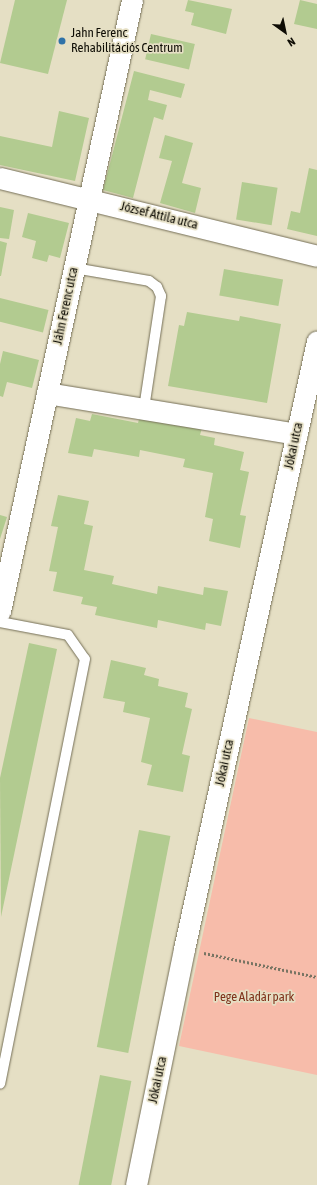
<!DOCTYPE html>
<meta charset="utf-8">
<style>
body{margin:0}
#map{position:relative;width:317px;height:1185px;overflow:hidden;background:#e5dfc4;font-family:"Asap Condensed",sans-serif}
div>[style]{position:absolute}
.green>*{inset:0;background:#f7bcaa}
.building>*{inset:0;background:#b2cb90;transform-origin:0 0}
.path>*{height:2.5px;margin-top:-1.25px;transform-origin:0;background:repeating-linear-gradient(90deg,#787463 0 2px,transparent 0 4px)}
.roads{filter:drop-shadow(0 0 1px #756f57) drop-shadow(0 0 1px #756f57)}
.lane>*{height:10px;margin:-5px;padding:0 5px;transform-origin:5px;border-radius:5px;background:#fff}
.street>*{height:21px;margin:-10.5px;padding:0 10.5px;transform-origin:10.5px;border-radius:10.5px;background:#fff}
.dots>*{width:11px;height:11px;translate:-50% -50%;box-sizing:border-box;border:2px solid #e5dfc4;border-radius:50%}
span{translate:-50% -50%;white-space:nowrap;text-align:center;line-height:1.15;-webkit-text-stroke:3.5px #e5dfc4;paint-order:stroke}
.poi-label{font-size:13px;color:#0e0c04}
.left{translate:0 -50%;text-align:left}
.street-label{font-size:13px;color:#0e0c04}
.park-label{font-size:13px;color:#7f321b}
.north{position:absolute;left:265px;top:12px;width:40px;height:40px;-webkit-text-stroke:3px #e5dfc4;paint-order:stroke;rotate:147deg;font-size:11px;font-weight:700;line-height:16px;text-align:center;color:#0e0c04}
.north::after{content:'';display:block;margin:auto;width:14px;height:18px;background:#0e0c04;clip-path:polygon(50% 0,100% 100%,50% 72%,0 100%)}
</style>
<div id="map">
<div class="green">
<i style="clip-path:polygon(249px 718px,317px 732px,317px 1075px,179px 1046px)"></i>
</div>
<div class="building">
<i style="clip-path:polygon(15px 0,67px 0,48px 74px,0 63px)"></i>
<i style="clip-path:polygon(188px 0,232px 9px,226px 34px,191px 25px,194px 13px,185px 11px)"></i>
<i style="clip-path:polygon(300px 0,317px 4px,317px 29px,294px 24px)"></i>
<i style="left:151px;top:34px;width:45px;height:26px;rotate:13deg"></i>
<i style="clip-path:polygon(134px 71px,185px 84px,181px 98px,150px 90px,148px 100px,167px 105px,163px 120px,154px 117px,133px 198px,103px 190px)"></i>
<i style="clip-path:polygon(59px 111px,89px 118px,75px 181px,0 165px,0 136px,52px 147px)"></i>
<i style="clip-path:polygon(165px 135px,193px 143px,182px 183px,201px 188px,195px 213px,160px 203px,172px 161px,159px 158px)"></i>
<i style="clip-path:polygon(309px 168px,317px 170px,317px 236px,287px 229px,291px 211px,300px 213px)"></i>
<i style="left:242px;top:182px;width:36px;height:38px;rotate:9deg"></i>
<i style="clip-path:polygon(0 207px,14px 210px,9px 239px,0 238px)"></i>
<i style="clip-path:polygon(28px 213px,69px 223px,60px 258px,49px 255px,47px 262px,32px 258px,36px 241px,22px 237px)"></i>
<i style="clip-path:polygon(0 241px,7px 243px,1px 276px,0 276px)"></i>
<i style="left:224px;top:269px;width:60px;height:27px;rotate:10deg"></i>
<i style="left:0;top:298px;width:50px;height:23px;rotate:14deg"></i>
<i style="clip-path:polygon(187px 312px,239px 321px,240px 316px,281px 324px,267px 403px,168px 386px,179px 325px,184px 326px)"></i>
<i style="clip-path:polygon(3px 351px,39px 360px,32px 388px,7px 382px,3px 397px,0 396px,0 364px)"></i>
<i style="clip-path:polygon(92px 414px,138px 423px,140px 415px,202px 428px,200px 435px,215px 438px,214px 445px,244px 452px,240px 470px,249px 472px,240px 515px,246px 516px,240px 548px,209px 541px,213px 519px,205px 517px,213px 473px,183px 467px,185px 459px,140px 450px,139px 457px,94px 449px,92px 457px,68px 453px,76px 418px,90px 421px)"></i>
<i style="clip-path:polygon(58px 495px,89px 501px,84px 524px,93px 526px,84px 570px,114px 576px,112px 584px,157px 594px,158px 586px,203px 595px,204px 587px,228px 591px,221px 626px,206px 623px,205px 630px,158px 620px,157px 628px,95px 615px,97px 607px,81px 604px,83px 597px,53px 591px,57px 572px,49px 571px,58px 527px,51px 526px)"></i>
<i style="clip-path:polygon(0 515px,7px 517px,0 539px)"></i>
<i style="clip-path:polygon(29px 643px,57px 649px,1px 917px,0 778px)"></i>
<i style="clip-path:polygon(111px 660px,146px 668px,144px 675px,159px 679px,158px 686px,188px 693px,185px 707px,192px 709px,182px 754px,190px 756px,183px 792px,147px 785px,152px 765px,141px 762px,150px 718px,123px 712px,125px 702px,103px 698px)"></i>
<i style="left:139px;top:830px;width:32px;height:221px;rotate:11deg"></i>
<i style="left:100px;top:1075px;width:32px;height:112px;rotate:11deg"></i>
</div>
<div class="path">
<i style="left:204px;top:953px;width:116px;rotate:12deg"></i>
</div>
<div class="roads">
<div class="lane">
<i style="left:74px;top:268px;width:76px;rotate:9.8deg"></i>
<i style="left:149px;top:281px;width:10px;rotate:37deg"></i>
<i style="left:157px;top:287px;width:10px;rotate:66deg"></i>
<i style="left:161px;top:296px;width:114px;rotate:98.6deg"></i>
<i style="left:0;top:622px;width:69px;rotate:10.8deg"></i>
<i style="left:68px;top:635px;width:29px;rotate:55deg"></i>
<i style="left:85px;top:659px;width:433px;rotate:101.3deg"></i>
</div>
<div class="street">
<i style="left:0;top:178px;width:326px;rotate:13.8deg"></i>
<i style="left:47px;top:393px;width:253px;rotate:9.3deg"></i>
<i style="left:0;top:611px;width:625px;rotate:-77.81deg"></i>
<i style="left:136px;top:1185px;width:241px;rotate:-78.5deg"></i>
<i style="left:184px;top:949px;width:622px;rotate:-77.66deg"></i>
</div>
</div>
<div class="dots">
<i style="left:62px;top:41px;background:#2f72a8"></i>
</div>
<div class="poi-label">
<span class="left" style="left:71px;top:41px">Jahn Ferenc<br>Rehabilitációs Centrum</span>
</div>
<div class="street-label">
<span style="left:159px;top:216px;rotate:14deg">József Attila utca</span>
<span style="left:66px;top:306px;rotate:-78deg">Jáhn Ferenc utca</span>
<span style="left:294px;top:446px;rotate:-78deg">Jókai utca</span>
<span style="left:225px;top:763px;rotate:-78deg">Jókai utca</span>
<span style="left:158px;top:1080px;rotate:-78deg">Jókai utca</span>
</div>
<div class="park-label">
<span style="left:254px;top:997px">Pege Aladár park</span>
</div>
<div class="north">N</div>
</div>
